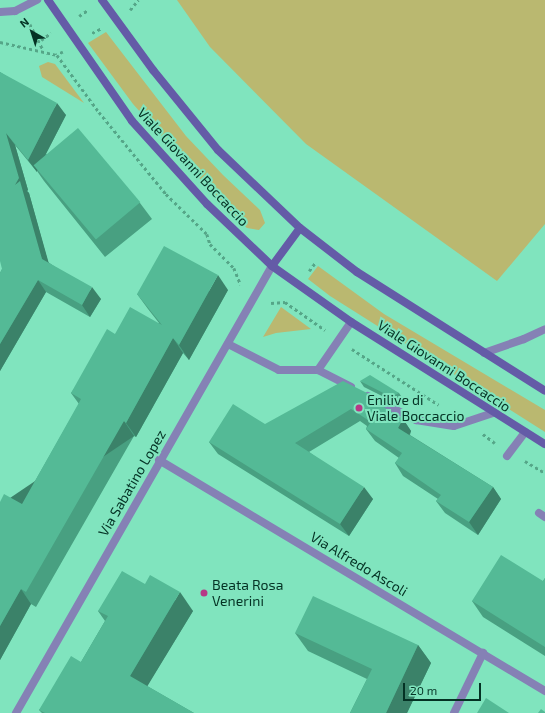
<!DOCTYPE html>
<style>
body{margin:0}
#map{position:relative;width:545px;height:713px;overflow:hidden;background:#80e4be;font-family:"Exo 2",sans-serif}
div>[style]{position:absolute}
.green>*{inset:0;background:#bab870}
.path>*{height:2.5px;margin-top:-1.25px;transform-origin:0;background:repeating-linear-gradient(90deg,#55a688 0 3px,transparent 0 6px)}
.service>*{height:8px;margin:-4px;padding:0 4px;transform-origin:4px;border-radius:4px;background:#8581b5}
.minor>*{height:8px;margin:-4px;padding:0 4px;transform-origin:4px;border-radius:4px;background:#8581b5}
.secondary>*{height:8px;margin:-4px;padding:0 4px;transform-origin:4px;border-radius:4px;background:#645ba7}
.wall>*{inset:0;background:#48a081}
.shaded-wall>*{inset:0;background:#3b8269;transform-origin:0 0}
.building>*{inset:0;background:#54ba96;transform-origin:0 0}
.dots>*{width:11px;height:11px;translate:-50% -50%;box-sizing:border-box;border:2px solid #80e4be;border-radius:50%}
span{translate:-50% -50%;white-space:nowrap;text-align:center;line-height:1.15;-webkit-text-stroke:4px #80e4be;paint-order:stroke}
.street-label{font-size:14px;color:#043224}
.poi-label{font-size:14px;color:#043224}
.left{translate:0 -50%;text-align:left}
.north{position:absolute;left:12px;top:12px;width:40px;height:40px;-webkit-text-stroke:3px #80e4be;paint-order:stroke;rotate:321deg;font-size:11px;font-weight:700;line-height:16px;text-align:center;color:#043224}
.north::after{content:'';display:block;margin:auto;width:14px;height:18px;background:#043224;clip-path:polygon(50% 0,100% 100%,50% 72%,0 100%)}
.scale{position:absolute;left:403px;top:683px;width:78px;height:18px;box-sizing:border-box;border:2px solid #043224;border-top:0;padding-left:5px;font-size:12px;line-height:14px;white-space:nowrap;color:#043224;-webkit-text-stroke:3px #80e4be;paint-order:stroke}
</style>
<div id="map">
<div class="green">
<i style="clip-path:polygon(177px 0,545px 0,545px 224px,497px 281px,306px 144px,210px 47px)"></i>
<i style="clip-path:polygon(106px 32px,186px 136px,223px 175px,260px 210px,265px 223px,259px 230px,247px 228px,235px 218px,133px 104px,88px 43px)"></i>
<i style="clip-path:polygon(48px 62px,55px 64px,84px 103px,42px 77px,39px 66px)"></i>
<i style="clip-path:polygon(318px 266px,384px 314px,545px 410px,545px 432px,330px 296px,308px 279px)"></i>
<i style="clip-path:polygon(281px 307px,311px 329px,276px 333px,263px 337px)"></i>
</div>
<div class="path">
<i style="left:130px;top:10px;width:13px;rotate:-51deg"></i>
<i style="left:79px;top:16px;width:11px;rotate:-34deg"></i>
<i style="left:30px;top:24px;width:30px;rotate:63deg"></i>
<i style="left:92px;top:33px;width:11px;rotate:-27deg"></i>
<i style="left:41px;top:40px;width:12px;rotate:-35deg"></i>
<i style="left:0;top:42px;width:58px;rotate:12.8deg"></i>
<i style="left:63px;top:52px;width:7px;rotate:153deg"></i>
<i style="left:57px;top:55px;width:71px;rotate:53.6deg"></i>
<i style="left:99px;top:112px;width:106px;rotate:50.7deg"></i>
<i style="left:166px;top:194px;width:57px;rotate:44.3deg"></i>
<i style="left:207px;top:234px;width:10px;rotate:73deg"></i>
<i style="left:210px;top:244px;width:34px;rotate:45deg"></i>
<i style="left:234px;top:268px;width:18px;rotate:68deg"></i>
<i style="left:309px;top:271px;width:10px;rotate:-53deg"></i>
<i style="left:271px;top:303px;width:14px;rotate:-4deg"></i>
<i style="left:285px;top:302px;width:49px;rotate:35deg"></i>
<i style="left:352px;top:349px;width:103px;rotate:32.8deg"></i>
<i style="left:483px;top:434px;width:15px;rotate:37deg"></i>
<i style="left:525px;top:461px;width:23px;rotate:31deg"></i>
</div>
<div class="service">
<i style="left:228px;top:344px;width:57px;rotate:27deg"></i>
<i style="left:279px;top:370px;width:39px"></i>
<i style="left:318px;top:370px;width:58px;rotate:-55.5deg"></i>
<i style="left:484px;top:353px;width:42px;rotate:-19.3deg"></i>
<i style="left:524px;top:339px;width:23px;rotate:-25deg"></i>
<i style="left:318px;top:370px;width:37px;rotate:27deg"></i>
<i style="left:368px;top:396px;width:54px;rotate:26.6deg"></i>
<i style="left:416px;top:420px;width:38px;rotate:9deg"></i>
<i style="left:454px;top:426px;width:41px;rotate:-18.4deg"></i>
<i style="left:507px;top:456px;width:30px;rotate:-53deg"></i>
<i style="left:539px;top:513px;width:7px;rotate:34deg"></i>
</div>
<div class="minor">
<i style="left:0;top:12px;width:15px;rotate:-4deg"></i>
<i style="left:15px;top:11px;width:25px;rotate:-27deg"></i>
<i style="left:159px;top:460px;width:450px;rotate:30.9deg"></i>
<i style="left:16px;top:713px;width:515px;rotate:-60.2deg"></i>
<i style="left:454px;top:713px;width:67px;rotate:-64.2deg"></i>
</div>
<div class="secondary">
<i style="left:48px;top:0;width:147px;rotate:55.2deg"></i>
<i style="left:132px;top:121px;width:112px;rotate:47.9deg"></i>
<i style="left:207px;top:204px;width:90px;rotate:43.6deg"></i>
<i style="left:272px;top:266px;width:97px;rotate:35.3deg"></i>
<i style="left:351px;top:322px;width:229px;rotate:32.2deg"></i>
<i style="left:102px;top:0;width:87px;rotate:53.9deg"></i>
<i style="left:153px;top:70px;width:103px;rotate:50.9deg"></i>
<i style="left:218px;top:150px;width:113px;rotate:43.6deg"></i>
<i style="left:300px;top:228px;width:72px;rotate:37.7deg"></i>
<i style="left:357px;top:272px;width:222px;rotate:32.3deg"></i>
<i style="left:272px;top:266px;width:47px;rotate:-53.6deg"></i>
</div>
<div class="wall">
<i style="clip-path:polygon(0 72px,66px 115px,46px 154px,140px 203px,152px 219px,105px 257px,44px 181px,37px 171px,37px 172px,15px 145px,28px 190px,27px 191px,29px 193px,48px 262px,101px 299px,90px 317px,46px 292px,0 371px,0 273px,2px 269px)"></i>
<i style="clip-path:polygon(228px 290px,189px 360px,183px 353px,136px 437px,134px 436px,36px 607px,31px 604px,0 660px,0 502px,22px 504px,79px 404px,71px 393px,115px 334px,159px 323px,148px 309px,137px 294px)"></i>
<i style="clip-path:polygon(360px 381px,399px 393px,403px 399px,396px 403px,364px 387px)"></i>
<i style="clip-path:polygon(375px 397px,380px 405px,403px 419px,411px 431px,410px 435px,493px 487px,501px 499px,478px 535px,445px 513px,436px 501px,438px 499px,403px 476px,395px 463px,399px 458px,375px 441px,366px 429px,367px 426px,360px 421px,309px 452px,373px 499px,349px 536px,218px 454px,209px 442px)"></i>
<i style="clip-path:polygon(545px 578px,545px 656px,483px 617px,472px 601px,543px 581px)"></i>
<i style="clip-path:polygon(145px 584px,193px 611px,147px 686px,194px 713px,42px 713px,39px 710px,81px 662px,105px 621px,98px 611px)"></i>
<i style="clip-path:polygon(295px 633px,418px 645px,431px 663px,407px 713px,350px 713px,367px 679px,308px 651px)"></i>
</div>
<div class="shaded-wall">
<i style="clip-path:polygon(57px 103px,66px 115px,37px 171px,33px 165px,37px 171px,37px 172px,28px 160px)"></i>
<i style="clip-path:polygon(6px 133px,15px 145px,28px 190px,27px 191px,29px 193px,51px 271px,42px 259px,15px 185px)"></i>
<i style="clip-path:polygon(218px 275px,228px 290px,189px 360px,179px 345px)"></i>
<i style="clip-path:polygon(38px 280px,46px 292px,0 371px,0 344px)"></i>
<i style="clip-path:polygon(92px 287px,101px 299px,90px 317px,82px 305px)"></i>
<i style="clip-path:polygon(173px 338px,183px 353px,136px 437px,126px 423px)"></i>
<i style="clip-path:polygon(403px 419px,411px 431px,407px 440px,398px 428px)"></i>
<i style="left:124px;top:421px;width:18px;height:197px;rotate:56deg"></i>
<i style="clip-path:polygon(364px 487px,373px 499px,349px 536px,340px 524px)"></i>
<i style="clip-path:polygon(493px 487px,501px 499px,478px 535px,469px 522px)"></i>
<i style="clip-path:polygon(21px 589px,31px 604px,0 660px,0 626px)"></i>
<i style="clip-path:polygon(180px 592px,193px 611px,142px 695px,130px 676px)"></i>
<i style="clip-path:polygon(418px 645px,431px 663px,407px 713px,386px 713px)"></i>
</div>
<div class="building">
<i style="clip-path:polygon(0 72px,57px 103px,28px 160px,6px 133px,19px 178px,15px 185px,20px 181px,42px 259px,92px 287px,82px 305px,38px 280px,0 344px,0 273px,2px 269px,0 261px)"></i>
<i style="left:78px;top:128px;width:97px;height:58px;rotate:50deg"></i>
<i style="clip-path:polygon(164px 246px,218px 275px,179px 345px,173px 338px,126px 423px,124px 421px,26px 592px,21px 589px,0 626px,0 502px,4px 494px,22px 504px,81px 399px,71px 393px,107px 329px,115px 334px,130px 307px,162px 325px,137px 294px)"></i>
<i style="clip-path:polygon(370px 375px,399px 393px,391px 397px,360px 381px)"></i>
<i style="clip-path:polygon(343px 381px,375px 397px,371px 399px,403px 419px,398px 428px,493px 487px,469px 522px,436px 501px,441px 495px,395px 463px,402px 453px,366px 429px,371px 422px,351px 409px,295px 443px,364px 487px,340px 524px,209px 442px,233px 404px,265px 424px)"></i>
<i style="clip-path:polygon(501px 555px,543px 581px,545px 578px,545px 647px,472px 601px)"></i>
<i style="clip-path:polygon(122px 571px,145px 584px,150px 575px,180px 592px,130px 676px,194px 713px,45px 713px,39px 710px,71px 656px,81px 662px,108px 616px,98px 611px)"></i>
<i style="clip-path:polygon(313px 596px,418px 645px,386px 713px,350px 713px,372px 669px,295px 633px)"></i>
<i style="clip-path:polygon(486px 698px,509px 713px,477px 713px)"></i>
<i style="clip-path:polygon(541px 709px,545px 712px,545px 713px,538px 713px)"></i>
</div>
<div class="dots">
<i style="left:359px;top:408px;background:#b73886"></i>
<i style="left:204px;top:593px;background:#b73886"></i>
</div>
<div class="street-label">
<span style="left:193px;top:167px;rotate:47deg">Viale Giovanni Boccaccio</span>
<span style="left:444px;top:366px;rotate:33deg">Viale Giovanni Boccaccio</span>
<span style="left:132px;top:483px;rotate:-60deg">Via Sabatino Lopez</span>
<span style="left:359px;top:564px;rotate:31deg">Via Alfredo Ascoli</span>
</div>
<div class="poi-label">
<span class="left" style="left:367px;top:408px">Enilive di<br>Viale Boccaccio</span>
<span class="left" style="left:212px;top:593px">Beata Rosa<br>Venerini</span>
</div>
<div class="north">N</div>
<div class="scale">20 m</div>
</div>
